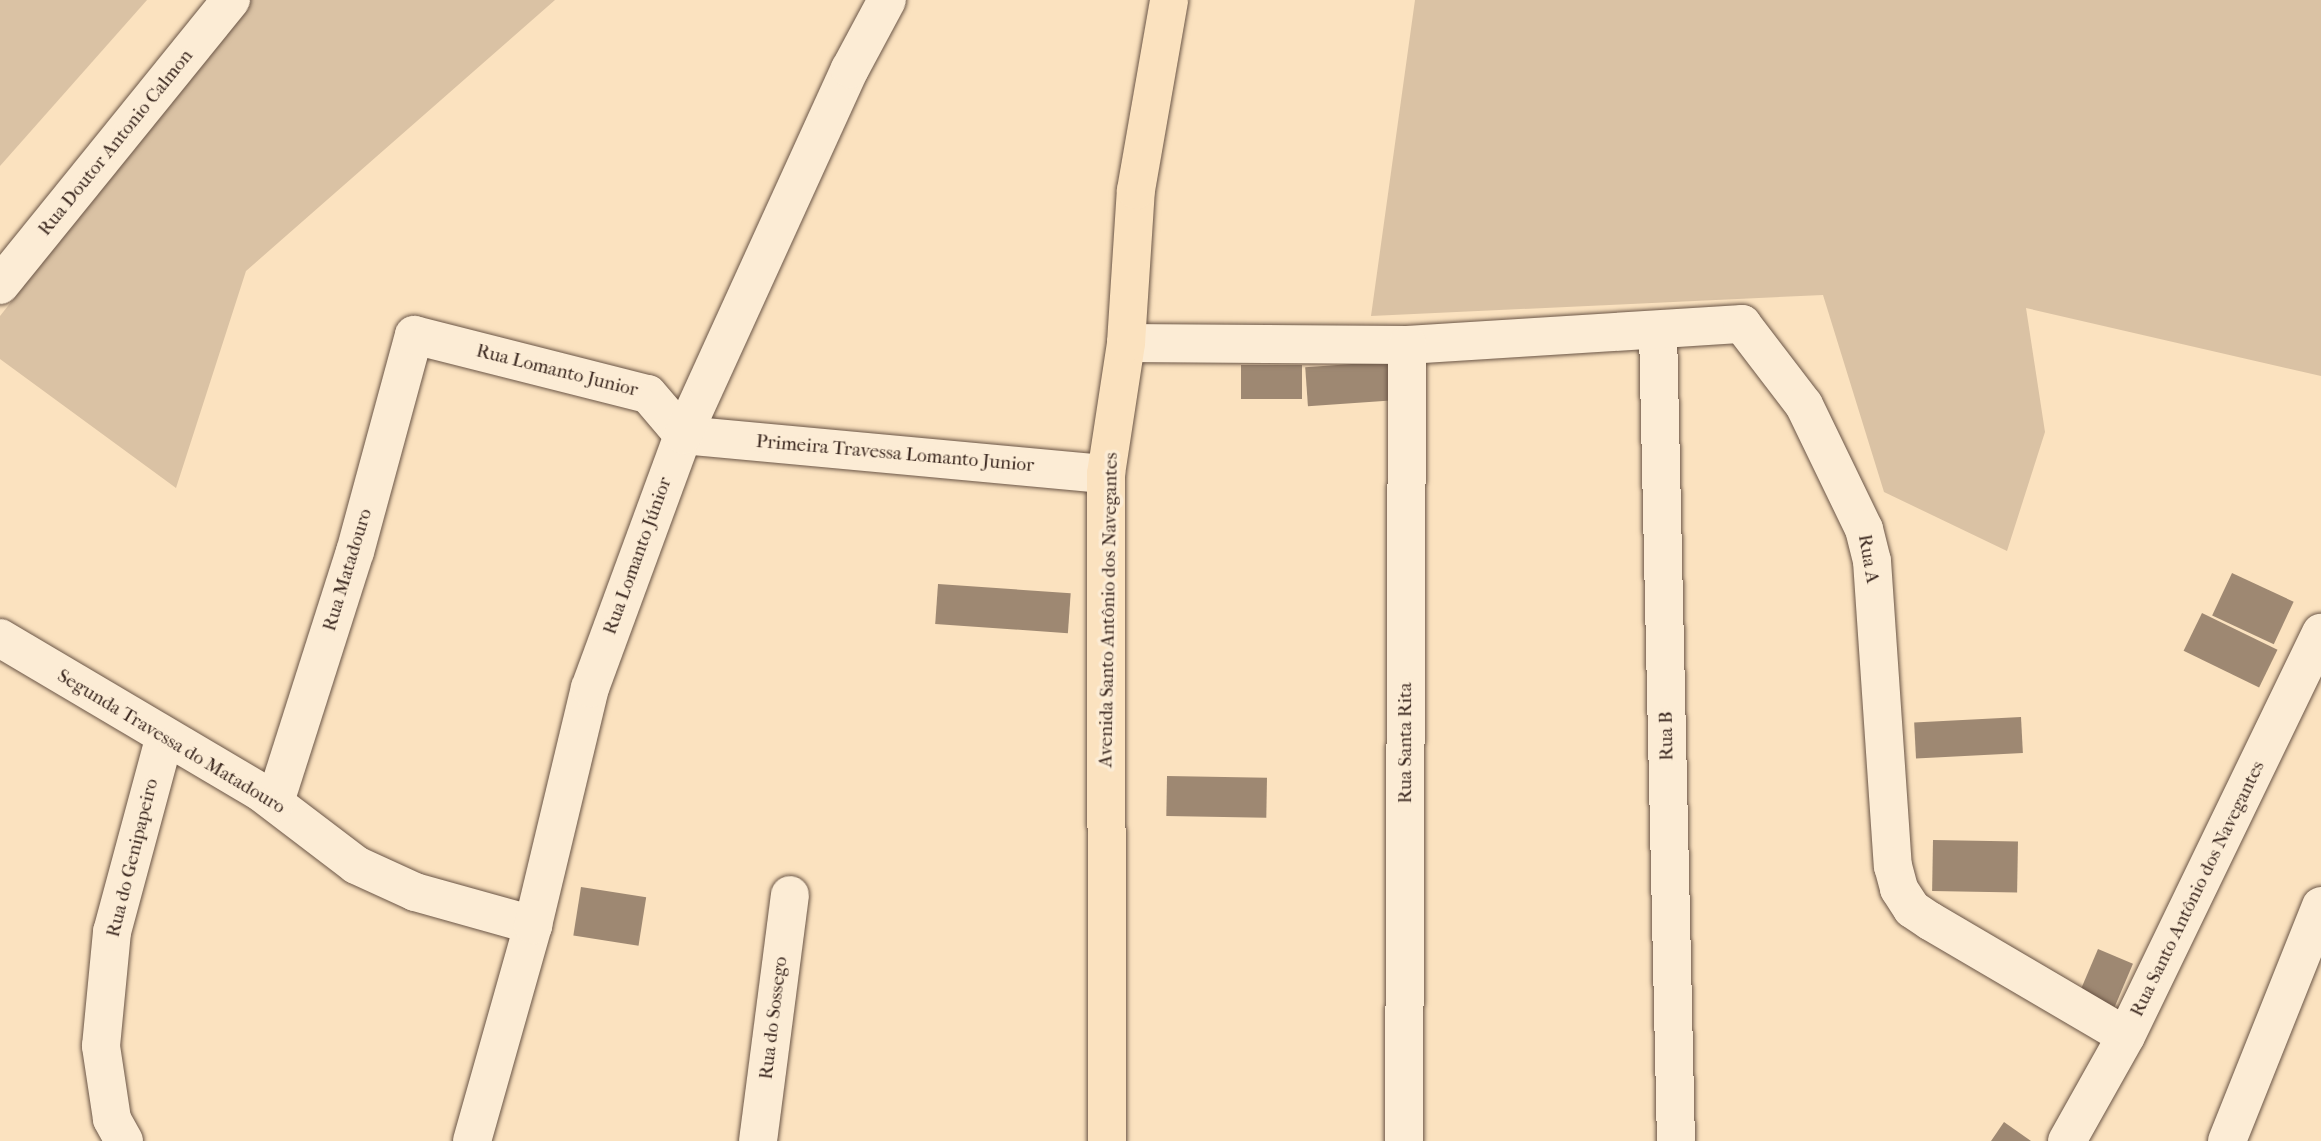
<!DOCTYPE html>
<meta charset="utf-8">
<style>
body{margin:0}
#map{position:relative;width:2321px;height:1141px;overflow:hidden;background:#fbe2bf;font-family:"IM FELL French Canon",serif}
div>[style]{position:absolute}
.green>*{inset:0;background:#dac2a4}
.building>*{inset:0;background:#9e8872;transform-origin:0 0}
.roads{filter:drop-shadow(0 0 2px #6a5546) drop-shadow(0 0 2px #6a5546)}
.minor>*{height:38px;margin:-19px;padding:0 19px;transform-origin:19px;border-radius:19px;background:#fcecd5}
.major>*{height:38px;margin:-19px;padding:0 19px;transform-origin:19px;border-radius:19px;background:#fbe2bf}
span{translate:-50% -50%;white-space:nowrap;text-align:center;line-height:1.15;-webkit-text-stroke:7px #fcecd5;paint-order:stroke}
.street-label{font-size:19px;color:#39261e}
</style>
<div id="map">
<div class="green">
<i style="clip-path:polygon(0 0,147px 0,0 166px)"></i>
<i style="clip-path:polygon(250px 0,555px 0,246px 271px,176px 488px,0 359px,0 316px)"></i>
<i style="clip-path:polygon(1415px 0,2321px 0,2321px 376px,2026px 308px,2045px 432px,2007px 551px,1884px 492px,1823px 295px,1371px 316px)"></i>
</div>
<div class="building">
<i style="left:1395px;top:361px;width:39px;height:90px;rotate:86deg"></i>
<i style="left:1241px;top:365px;width:61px;height:34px"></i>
<i style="left:2232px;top:573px;width:68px;height:47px;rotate:25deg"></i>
<i style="left:938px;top:584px;width:133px;height:40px;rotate:4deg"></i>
<i style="left:2202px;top:613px;width:84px;height:42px;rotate:26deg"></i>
<i style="left:2021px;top:717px;width:36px;height:107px;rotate:87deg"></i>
<i style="left:1167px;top:776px;width:100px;height:40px;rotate:1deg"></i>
<i style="left:1933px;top:840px;width:85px;height:51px;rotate:1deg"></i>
<i style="left:581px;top:887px;width:66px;height:49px;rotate:9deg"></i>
<i style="left:2098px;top:949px;width:38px;height:47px;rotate:23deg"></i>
<i style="clip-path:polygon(2004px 1122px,2031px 1141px,1991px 1141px)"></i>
</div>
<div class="roads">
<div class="minor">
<i style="left:0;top:285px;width:367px;rotate:-51deg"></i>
<i style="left:1658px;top:331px;width:810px;rotate:88.73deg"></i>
<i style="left:1126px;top:343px;width:281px;rotate:0.4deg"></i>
<i style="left:1407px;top:345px;width:336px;rotate:-3.6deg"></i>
<i style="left:1742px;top:324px;width:102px;rotate:52.6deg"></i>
<i style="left:1804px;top:405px;width:138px;rotate:64.2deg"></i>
<i style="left:1864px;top:529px;width:33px;rotate:76deg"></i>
<i style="left:1872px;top:561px;width:306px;rotate:86.1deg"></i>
<i style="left:1893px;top:866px;width:24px;rotate:75deg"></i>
<i style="left:1899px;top:889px;width:24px;rotate:57deg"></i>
<i style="left:1912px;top:909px;width:22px;rotate:34deg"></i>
<i style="left:1930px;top:921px;width:227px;rotate:30.4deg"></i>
<i style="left:0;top:638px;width:301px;rotate:30.6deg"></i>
<i style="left:259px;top:791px;width:122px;rotate:37.3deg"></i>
<i style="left:356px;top:865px;width:65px;rotate:24.6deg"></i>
<i style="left:415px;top:892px;width:123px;rotate:15.6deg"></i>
<i style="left:275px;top:802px;width:262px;rotate:-72.3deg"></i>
<i style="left:355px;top:552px;width:225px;rotate:-74.8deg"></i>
<i style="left:414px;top:335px;width:241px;rotate:14.2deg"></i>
<i style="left:648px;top:394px;width:54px;rotate:49.5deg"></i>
<i style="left:683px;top:435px;width:425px;rotate:5.3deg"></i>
<i style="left:124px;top:1141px;width:25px;rotate:-119deg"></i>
<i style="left:112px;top:1119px;width:74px;rotate:-98.6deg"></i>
<i style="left:101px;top:1046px;width:115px;rotate:-84.5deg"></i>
<i style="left:112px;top:932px;width:200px;rotate:-74.9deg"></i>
<i style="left:472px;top:1141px;width:224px;rotate:-74.2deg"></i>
<i style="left:533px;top:925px;width:244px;rotate:-76.5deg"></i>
<i style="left:590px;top:688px;width:270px;rotate:-69.8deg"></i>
<i style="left:683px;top:435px;width:402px;rotate:-65.5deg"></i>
<i style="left:850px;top:69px;width:78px;rotate:-61.8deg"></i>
<i style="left:758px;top:1141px;width:248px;rotate:-82.6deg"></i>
<i style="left:1404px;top:1141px;width:796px;rotate:-89.78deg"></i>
<i style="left:2067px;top:1141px;width:120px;rotate:-60.7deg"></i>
<i style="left:2126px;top:1036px;width:448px;rotate:-64.2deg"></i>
<i style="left:2227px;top:1141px;width:253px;rotate:-68.2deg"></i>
</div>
<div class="major">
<i style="left:1107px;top:1141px;width:667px;rotate:-90.09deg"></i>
<i style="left:1106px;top:474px;width:133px;rotate:-81.3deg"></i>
<i style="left:1126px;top:343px;width:153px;rotate:-86.3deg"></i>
<i style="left:1136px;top:190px;width:193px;rotate:-80.1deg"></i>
</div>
</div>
<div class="street-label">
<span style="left:116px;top:143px;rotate:-51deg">Rua Doutor Antonio Calmon</span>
<span style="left:557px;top:371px;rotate:14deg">Rua Lomanto Junior</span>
<span style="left:895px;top:454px;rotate:5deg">Primeira Travessa Lomanto Junior</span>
<span style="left:638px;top:556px;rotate:-70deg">Rua Lomanto Júnior</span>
<span style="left:1868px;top:559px;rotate:80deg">Rua A</span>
<span style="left:348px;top:570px;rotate:-73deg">Rua Matadouro</span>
<span style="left:1109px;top:610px;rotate:-89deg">Avenida Santo Antônio dos Navegantes</span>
<span style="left:1667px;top:736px;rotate:-91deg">Rua B</span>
<span style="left:171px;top:742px;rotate:31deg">Segunda Travessa do Matadouro</span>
<span style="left:1406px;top:743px;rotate:-90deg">Rua Santa Rita</span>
<span style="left:133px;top:858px;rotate:-76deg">Rua do Genipapeiro</span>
<span style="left:2198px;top:889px;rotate:-64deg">Rua Santo Antônio dos Navegantes</span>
<span style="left:774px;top:1018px;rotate:-83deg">Rua do Sossego</span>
</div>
</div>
